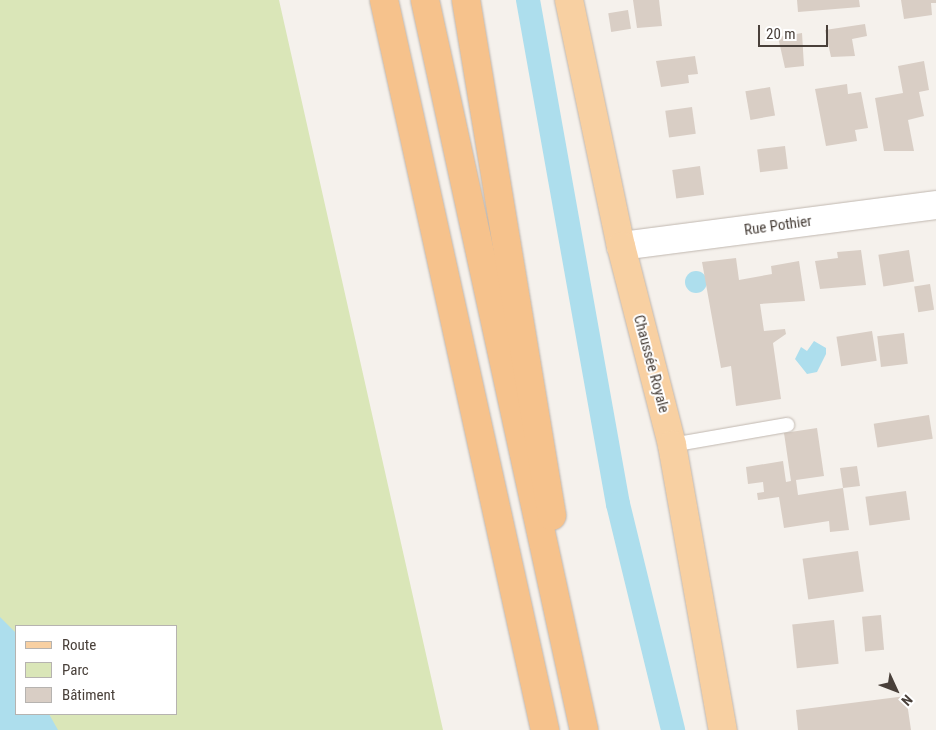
<!DOCTYPE html>
<meta charset="utf-8">
<style>
body{margin:0}
#map{position:relative;width:936px;height:730px;overflow:hidden;background:#f5f1ec;font-family:"Roboto Condensed",sans-serif}
div>[style]{position:absolute}
.green>*{inset:0;background:#dae6b8}
.water>*{inset:0;background:#addeed}
.round{border-radius:50%}
.canal>*{height:24px;margin:-12px;padding:0 12px;transform-origin:12px;border-radius:12px;background:#addeed}
.building>*{inset:0;background:#d9cec5;transform-origin:0 0}
.roads{filter:drop-shadow(0 0 1px #c0b7af) drop-shadow(0 0 1px #c0b7af)}
.service>*{height:14px;margin:-7px;padding:0 7px;transform-origin:7px;border-radius:7px;background:#fff}
.minor>*{height:28px;margin:-14px;padding:0 14px;transform-origin:14px;border-radius:14px;background:#fff}
.primary>*{height:28px;margin:-14px;padding:0 14px;transform-origin:14px;border-radius:14px;background:#f8d0a2}
.trunk>*{height:28px;margin:-14px;padding:0 14px;transform-origin:14px;border-radius:14px;background:#f6c28c}
span{translate:-50% -50%;white-space:nowrap;text-align:center;line-height:1.15;-webkit-text-stroke:4px #fff;paint-order:stroke}
.street-label{font-size:15px;color:#49403a}
.legend{position:absolute;left:15px;top:625px;width:162px;height:90px;box-sizing:border-box;background:#fff;border:1px solid #b6b3b0;margin:0;padding:6px 9px;list-style:none;font-size:15px;color:#49403a}
.legend li{display:flex;align-items:center;gap:10px;height:25px}
.legend b{width:25px;border:1px solid #b6b3b0}
.north{position:absolute;left:871px;top:665px;width:50px;height:50px;-webkit-text-stroke:4px #fff;paint-order:stroke;rotate:133deg;font-size:14px;font-weight:700;line-height:20px;text-align:center;color:#49403a}
.north::after{content:'';display:block;margin:auto;width:18px;height:22px;background:#49403a;clip-path:polygon(50% 0,100% 100%,50% 72%,0 100%)}
.scale{position:absolute;left:758px;top:25px;width:70px;height:22px;box-sizing:border-box;border:2px solid #49403a;border-top:0;padding-left:6px;font-size:15px;line-height:18px;white-space:nowrap;color:#49403a;-webkit-text-stroke:4px #fff;paint-order:stroke}
</style>
<div id="map">
<div class="green">
<i style="clip-path:polygon(evenodd,0 0,279px 0,443px 730px,0 730px,0 0,16px 626px,176px 626px,176px 714px,16px 714px,16px 626px)"></i>
</div>
<div class="water">
<i class="round" style="left:685px;top:271px;width:22px;height:22px"></i>
<i style="clip-path:polygon(814px 341px,826px 348px,826px 354px,817px 372px,807px 374px,795px 359px,801px 347px,807px 351px)"></i>
<i style="clip-path:polygon(0 617px,16px 633px,16px 714px,49px 714px,58px 730px,0 730px)"></i>
</div>
<div class="canal">
<i style="left:528px;top:0;width:512px;rotate:79.88deg"></i>
<i style="left:618px;top:504px;width:233px;rotate:76.3deg"></i>
</div>
<div class="building">
<i style="clip-path:polygon(633px 0,659px 0,662px 26px,637px 28px)"></i>
<i style="clip-path:polygon(797px 0,859px 0,860px 7px,798px 12px)"></i>
<i style="clip-path:polygon(901px 0,936px 0,936px 3px,931px 3px,932px 15px,904px 19px)"></i>
<i style="left:628px;top:10px;width:19px;height:20px;rotate:81deg"></i>
<i style="clip-path:polygon(865px 24px,867px 36px,852px 39px,855px 56px,831px 57px,825px 30px)"></i>
<i style="clip-path:polygon(802px 33px,804px 66px,785px 68px,778px 37px)"></i>
<i style="clip-path:polygon(695px 56px,698px 74px,688px 75px,689px 83px,661px 87px,656px 61px)"></i>
<i style="clip-path:polygon(924px 61px,929px 90px,919px 92px,924px 116px,908px 120px,914px 151px,884px 151px,875px 98px,903px 93px,898px 66px)"></i>
<i style="clip-path:polygon(847px 84px,848px 94px,861px 92px,868px 128px,855px 130px,857px 141px,826px 146px,815px 89px)"></i>
<i style="left:770px;top:87px;width:29px;height:25px;rotate:80deg"></i>
<i style="left:692px;top:107px;width:27px;height:27px;rotate:82deg"></i>
<i style="left:785px;top:146px;width:23px;height:28px;rotate:83deg"></i>
<i style="left:700px;top:166px;width:29px;height:28px;rotate:82deg"></i>
<i style="clip-path:polygon(861px 250px,866px 285px,820px 289px,815px 261px,838px 258px,837px 252px)"></i>
<i style="left:909px;top:250px;width:32px;height:31px;rotate:81deg"></i>
<i style="clip-path:polygon(736px 258px,739px 280px,772px 274px,771px 266px,799px 261px,805px 301px,760px 304px,764px 331px,785px 329px,786px 334px,773px 343px,781px 399px,736px 406px,731px 366px,721px 368px,702px 262px)"></i>
<i style="left:930px;top:284px;width:26px;height:16px;rotate:81deg"></i>
<i style="left:872px;top:331px;width:30px;height:36px;rotate:81deg"></i>
<i style="left:904px;top:333px;width:31px;height:27px;rotate:83deg"></i>
<i style="left:929px;top:415px;width:24px;height:56px;rotate:81deg"></i>
<i style="clip-path:polygon(817px 428px,824px 476px,796px 480px,798px 495px,843px 488px,840px 468px,857px 466px,860px 486px,843px 488px,849px 530px,830px 532px,829px 521px,784px 528px,779px 497px,758px 500px,757px 493px,764px 492px,763px 482px,748px 484px,746px 467px,783px 461px,786px 482px,791px 481px,784px 433px)"></i>
<i style="left:906px;top:491px;width:29px;height:41px;rotate:82deg"></i>
<i style="left:858px;top:551px;width:41px;height:56px;rotate:82deg"></i>
<i style="left:881px;top:615px;width:35px;height:19px;rotate:85deg"></i>
<i style="left:834px;top:620px;width:44px;height:42px;rotate:84deg"></i>
<i style="clip-path:polygon(906px 696px,911px 730px,798px 730px,796px 710px)"></i>
</div>
<div class="roads">
<div class="service">
<i style="left:672px;top:445px;width:117px;rotate:-9.9deg"></i>
</div>
<div class="minor">
<i style="left:621px;top:246px;width:318px;rotate:-7.4deg"></i>
</div>
<div class="primary">
<i style="left:569px;top:0;width:251px;rotate:78.1deg"></i>
<i style="left:621px;top:246px;width:205px;rotate:75.6deg"></i>
<i style="left:672px;top:445px;width:290px;rotate:79.9deg"></i>
</div>
<div class="trunk">
<i style="left:384px;top:0;width:748px;rotate:77.56deg"></i>
<i style="left:425px;top:0;width:747px;rotate:77.71deg"></i>
<i style="left:466px;top:0;width:523px;rotate:80.54deg"></i>
</div>
</div>
<div class="street-label">
<span style="left:778px;top:226px;rotate:-8deg">Rue Pothier</span>
<span style="left:651px;top:364px;rotate:75deg">Chaussée Royale</span>
</div>
<ul class="legend">
<li><b style="height:6px;background:#f8d0a2"></b>Route</li>
<li><b style="height:14px;background:#dae6b8"></b>Parc</li>
<li><b style="height:14px;background:#d9cec5"></b>Bâtiment</li>
</ul>
<div class="north">N</div>
<div class="scale">20 m</div>
</div>
